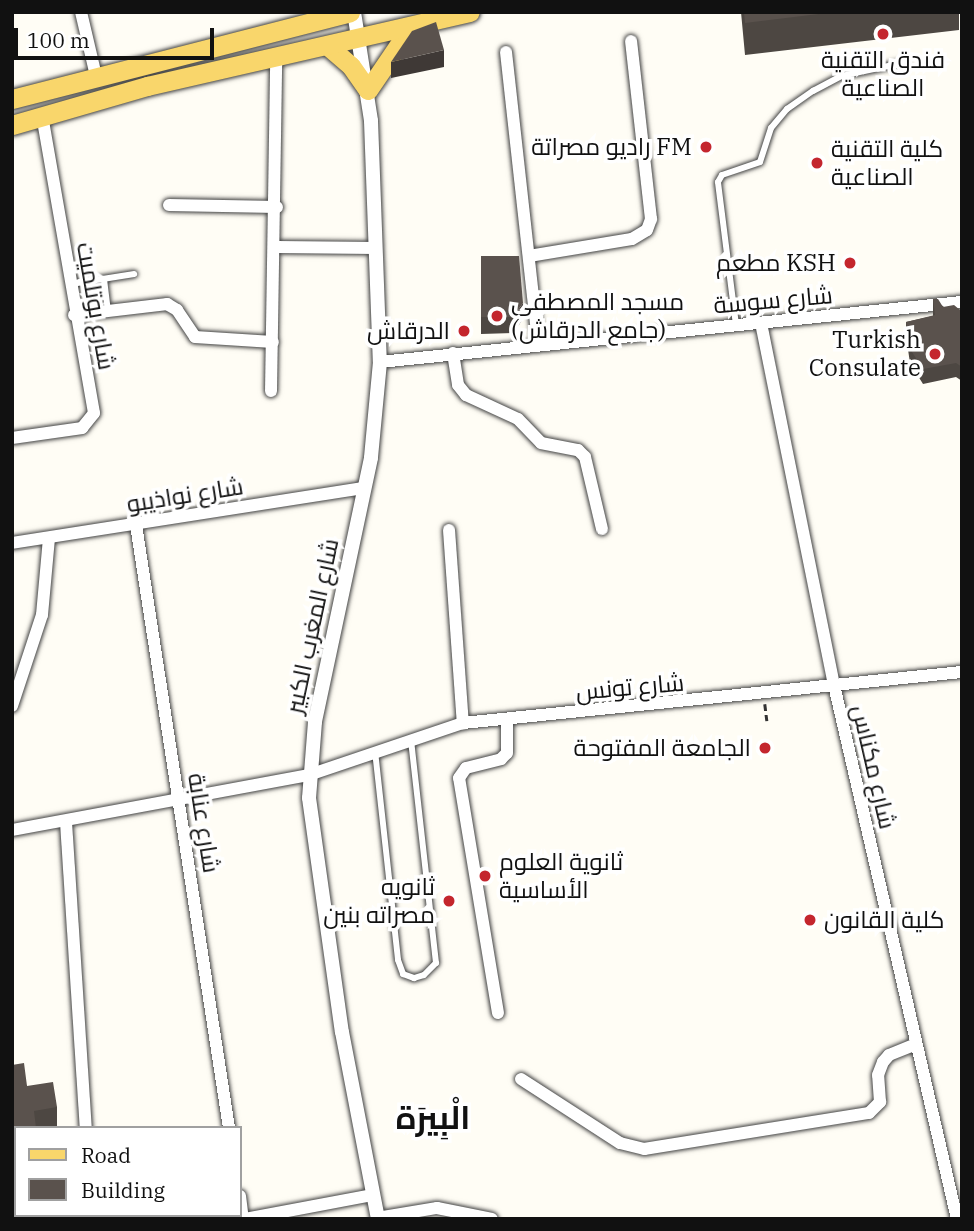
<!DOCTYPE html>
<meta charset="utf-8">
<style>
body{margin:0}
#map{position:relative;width:974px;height:1231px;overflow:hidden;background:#fffdf5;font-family:"IBM Plex Serif",Cairo,serif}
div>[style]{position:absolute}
.path>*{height:2.5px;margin-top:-1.25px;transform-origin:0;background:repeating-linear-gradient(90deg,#333 0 7px,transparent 0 10.5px)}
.roads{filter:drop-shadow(0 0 2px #444) drop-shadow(0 0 2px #444)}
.service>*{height:6px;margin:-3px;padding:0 3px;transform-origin:3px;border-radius:3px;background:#fff}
.minor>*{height:12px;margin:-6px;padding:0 6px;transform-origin:6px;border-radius:6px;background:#fff}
.tertiary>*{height:14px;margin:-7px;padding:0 7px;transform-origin:7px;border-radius:7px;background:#fff}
.primary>*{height:19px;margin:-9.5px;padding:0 9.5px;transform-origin:9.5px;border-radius:9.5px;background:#f9d66b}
.wall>*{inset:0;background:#4d4742}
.shaded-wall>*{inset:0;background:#3f3936}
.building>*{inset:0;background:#5a524d}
.dots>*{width:19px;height:19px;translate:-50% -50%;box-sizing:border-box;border:4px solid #fff;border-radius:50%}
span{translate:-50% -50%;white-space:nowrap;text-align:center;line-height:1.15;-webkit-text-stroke:7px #fff;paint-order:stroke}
.poi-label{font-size:24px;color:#111}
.right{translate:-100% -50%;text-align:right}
.left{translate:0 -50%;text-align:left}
.street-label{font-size:24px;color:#111}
.district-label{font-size:32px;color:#111;font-weight:700}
.frame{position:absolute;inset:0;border:14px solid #111;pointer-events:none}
.legend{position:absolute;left:14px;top:1126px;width:228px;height:91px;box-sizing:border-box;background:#fff;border:2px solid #a0a0a0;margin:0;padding:9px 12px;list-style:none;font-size:21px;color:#111}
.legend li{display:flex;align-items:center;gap:14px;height:35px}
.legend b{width:35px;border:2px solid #a0a0a0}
.scale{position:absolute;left:14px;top:28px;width:200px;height:32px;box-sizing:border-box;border:4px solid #111;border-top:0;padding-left:9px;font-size:21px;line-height:24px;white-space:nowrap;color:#111;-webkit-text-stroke:5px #fff;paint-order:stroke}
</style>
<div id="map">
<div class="path">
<i style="left:765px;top:704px;width:17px;rotate:83deg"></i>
</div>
<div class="roads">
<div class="service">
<i style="left:104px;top:279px;width:31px;rotate:83deg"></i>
<i style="left:71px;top:284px;width:64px;rotate:-9deg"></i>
<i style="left:736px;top:325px;width:144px;rotate:-97.2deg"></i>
<i style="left:718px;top:182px;width:8px;rotate:-60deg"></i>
<i style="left:722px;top:175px;width:40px;rotate:-18.9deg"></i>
<i style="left:760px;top:162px;width:36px;rotate:-72deg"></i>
<i style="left:771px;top:128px;width:25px;rotate:-50deg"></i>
<i style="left:787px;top:109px;width:32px;rotate:-35deg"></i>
<i style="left:813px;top:91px;width:32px;rotate:-28deg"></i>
<i style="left:841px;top:76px;width:67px;rotate:-12deg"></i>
<i style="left:375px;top:751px;width:210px;rotate:83.7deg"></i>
<i style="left:398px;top:960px;width:15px;rotate:70deg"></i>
<i style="left:403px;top:974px;width:12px;rotate:20deg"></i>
<i style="left:414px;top:978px;width:10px;rotate:-17deg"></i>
<i style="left:424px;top:975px;width:17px;rotate:-45deg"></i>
<i style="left:436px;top:963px;width:224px;rotate:-96.4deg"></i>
</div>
<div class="minor">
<i style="left:81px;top:12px;width:66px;rotate:76.8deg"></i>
<i style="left:506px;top:52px;width:293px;rotate:83.7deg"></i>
<i style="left:169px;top:205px;width:108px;rotate:1.1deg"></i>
<i style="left:277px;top:247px;width:99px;rotate:0.6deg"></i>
<i style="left:529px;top:256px;width:104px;rotate:-9.4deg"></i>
<i style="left:632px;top:239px;width:17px;rotate:-31deg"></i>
<i style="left:647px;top:230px;width:12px;rotate:-70deg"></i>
<i style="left:651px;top:219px;width:179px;rotate:-96.4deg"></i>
<i style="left:74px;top:315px;width:94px;rotate:-6.7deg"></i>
<i style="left:167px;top:304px;width:12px;rotate:31deg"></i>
<i style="left:177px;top:310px;width:32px;rotate:56deg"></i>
<i style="left:195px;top:337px;width:78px;rotate:3.7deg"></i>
<i style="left:761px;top:323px;width:369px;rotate:78.6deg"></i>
<i style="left:834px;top:685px;width:548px;rotate:77.03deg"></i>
<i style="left:453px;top:353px;width:32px;rotate:81deg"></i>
<i style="left:458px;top:385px;width:13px;rotate:51deg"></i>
<i style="left:466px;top:395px;width:57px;rotate:24.8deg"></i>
<i style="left:518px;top:419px;width:33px;rotate:46deg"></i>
<i style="left:541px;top:443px;width:38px;rotate:11deg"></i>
<i style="left:578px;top:450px;width:10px;rotate:45deg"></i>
<i style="left:585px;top:457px;width:74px;rotate:76.7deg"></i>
<i style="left:380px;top:362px;width:585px;rotate:-5.89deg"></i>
<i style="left:271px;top:391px;width:334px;rotate:-89.1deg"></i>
<i style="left:12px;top:438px;width:71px;rotate:-8.1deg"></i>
<i style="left:82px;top:428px;width:19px;rotate:-51deg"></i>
<i style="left:94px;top:413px;width:302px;rotate:-99.9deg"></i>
<i style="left:136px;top:525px;width:610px;rotate:81.23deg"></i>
<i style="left:449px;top:530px;width:194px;rotate:85.9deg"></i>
<i style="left:12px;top:543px;width:356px;rotate:-8.9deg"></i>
<i style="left:12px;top:706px;width:96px;rotate:-71.8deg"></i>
<i style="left:42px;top:615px;width:77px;rotate:-84.8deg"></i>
<i style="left:66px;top:822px;width:307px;rotate:86.3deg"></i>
<i style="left:12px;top:830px;width:302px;rotate:-10.5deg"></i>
<i style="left:309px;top:775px;width:163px;rotate:-18.7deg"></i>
<i style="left:463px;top:723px;width:502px;rotate:-5.84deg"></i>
<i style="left:498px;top:1013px;width:238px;rotate:-99.4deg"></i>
<i style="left:459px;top:778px;width:12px;rotate:-55deg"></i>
<i style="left:466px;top:768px;width:36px;rotate:-14deg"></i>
<i style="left:501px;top:759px;width:8px;rotate:-45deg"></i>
<i style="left:507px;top:753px;width:34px;rotate:-90deg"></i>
<i style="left:521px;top:1079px;width:118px;rotate:32.9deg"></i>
<i style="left:620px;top:1143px;width:25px;rotate:14deg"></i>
<i style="left:644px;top:1149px;width:228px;rotate:-9.1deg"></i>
<i style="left:869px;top:1113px;width:16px;rotate:-45deg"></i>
<i style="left:880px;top:1102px;width:27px;rotate:-94deg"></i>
<i style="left:878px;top:1075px;width:14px;rotate:-69deg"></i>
<i style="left:883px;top:1062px;width:9px;rotate:-49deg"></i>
<i style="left:889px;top:1055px;width:29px;rotate:-22deg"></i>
<i style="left:240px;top:1196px;width:23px;rotate:83deg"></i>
<i style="left:91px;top:1215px;width:4px;rotate:76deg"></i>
<i style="left:377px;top:1218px;width:61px;rotate:-9.5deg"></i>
<i style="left:437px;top:1208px;width:56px;rotate:11.3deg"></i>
<i style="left:245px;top:1219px;width:129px;rotate:-10.7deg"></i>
</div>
<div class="tertiary">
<i style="left:354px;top:12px;width:110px;rotate:81.1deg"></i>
<i style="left:371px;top:121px;width:241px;rotate:87.9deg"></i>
<i style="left:380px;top:362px;width:96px;rotate:95.4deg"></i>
<i style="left:371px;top:458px;width:270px;rotate:102deg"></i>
<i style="left:315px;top:722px;width:76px;rotate:94.5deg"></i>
<i style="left:309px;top:798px;width:236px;rotate:82deg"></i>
<i style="left:342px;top:1032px;width:190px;rotate:79.1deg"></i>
</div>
<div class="primary">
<i style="left:328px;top:46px;width:30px;rotate:41deg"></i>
<i style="left:351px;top:66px;width:29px;rotate:55deg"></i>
<i style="left:368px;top:90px;width:76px;rotate:-55.7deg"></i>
<i style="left:12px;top:99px;width:349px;rotate:-14.4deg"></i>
<i style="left:12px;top:125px;width:141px;rotate:-16.1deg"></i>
<i style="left:147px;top:86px;width:331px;rotate:-12.9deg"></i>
</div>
</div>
<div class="wall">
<i style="clip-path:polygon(741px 12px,959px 12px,959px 30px,745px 55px)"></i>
<i style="clip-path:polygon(481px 256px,523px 319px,513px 333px,481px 334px)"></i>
<i style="clip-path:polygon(933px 299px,962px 320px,962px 381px,956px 377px,923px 384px,910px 363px,906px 336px,906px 322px,933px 316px)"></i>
<i style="clip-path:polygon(12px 1065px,27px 1086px,57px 1107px,57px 1128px,16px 1128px,16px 1215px,45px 1215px,45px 1216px,31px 1219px,15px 1219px,12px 1204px)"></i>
</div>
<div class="shaded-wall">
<i style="clip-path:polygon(444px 50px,444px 67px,391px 78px,391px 62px)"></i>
<i style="clip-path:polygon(523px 303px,523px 319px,513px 333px,513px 317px)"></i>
</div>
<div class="building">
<i style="clip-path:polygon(744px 12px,835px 12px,745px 23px)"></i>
<i style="clip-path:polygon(436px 22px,444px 50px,391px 62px,412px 31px)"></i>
<i style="clip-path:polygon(481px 256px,519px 256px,523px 303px,513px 317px,481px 317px)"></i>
<i style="clip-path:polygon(933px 299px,938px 299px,943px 307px,954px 305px,960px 310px,962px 320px,962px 367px,956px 363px,923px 369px,910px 349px,906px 322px,935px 315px)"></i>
<i style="clip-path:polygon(24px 1063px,27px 1086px,53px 1082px,57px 1107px,34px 1111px,36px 1128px,16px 1128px,15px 1186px,12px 1169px,12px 1065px)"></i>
</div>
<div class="dots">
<i style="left:883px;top:34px;background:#c4262e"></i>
<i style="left:706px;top:147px;background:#c4262e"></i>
<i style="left:817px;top:163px;background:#c4262e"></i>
<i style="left:850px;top:263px;background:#c4262e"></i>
<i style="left:497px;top:316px;background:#c4262e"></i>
<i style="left:464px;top:331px;background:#c4262e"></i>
<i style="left:935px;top:354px;background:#c4262e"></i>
<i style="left:765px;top:748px;background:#c4262e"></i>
<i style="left:485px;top:876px;background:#c4262e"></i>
<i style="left:449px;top:901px;background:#c4262e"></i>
<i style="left:810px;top:920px;background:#c4262e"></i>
</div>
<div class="poi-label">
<span style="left:883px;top:74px">فندق التقنية<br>الصناعية</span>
<span class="right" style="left:692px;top:147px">راديو مصراتة FM</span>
<span class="left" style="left:831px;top:163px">كلية التقنية<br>الصناعية</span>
<span class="right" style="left:836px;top:263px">مطعم KSH</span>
<span class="left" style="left:511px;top:316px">مسجد المصطفى<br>(جامع الدرقاش)</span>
<span class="right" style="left:450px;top:331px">الدرقاش</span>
<span class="right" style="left:921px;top:354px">Turkish<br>Consulate</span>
<span class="right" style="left:751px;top:748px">الجامعة المفتوحة</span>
<span class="left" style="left:499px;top:876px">ثانوية العلوم<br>الأساسية</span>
<span class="right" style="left:435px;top:901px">ثانويه<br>مصراته بنين</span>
<span class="left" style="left:824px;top:920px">كلية القانون</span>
</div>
<div class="street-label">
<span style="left:773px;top:300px;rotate:-5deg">شارع سوسة</span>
<span style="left:96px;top:306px;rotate:80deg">شارع بوتلميت</span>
<span style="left:185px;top:495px;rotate:-9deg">شارع نواذيبو</span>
<span style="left:312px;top:626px;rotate:-78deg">شارع المغرب الكبير</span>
<span style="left:630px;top:687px;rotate:-5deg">شارع تونس</span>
<span style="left:874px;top:767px;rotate:77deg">شارع مكناس</span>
<span style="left:204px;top:823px;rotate:81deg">شارع عنابة</span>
</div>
<div class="district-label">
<span style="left:433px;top:1117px">الْبِيرَة</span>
</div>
<div class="frame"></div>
<ul class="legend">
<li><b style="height:9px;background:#f9d66b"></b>Road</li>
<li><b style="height:19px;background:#5a524d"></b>Building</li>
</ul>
<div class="scale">100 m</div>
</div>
